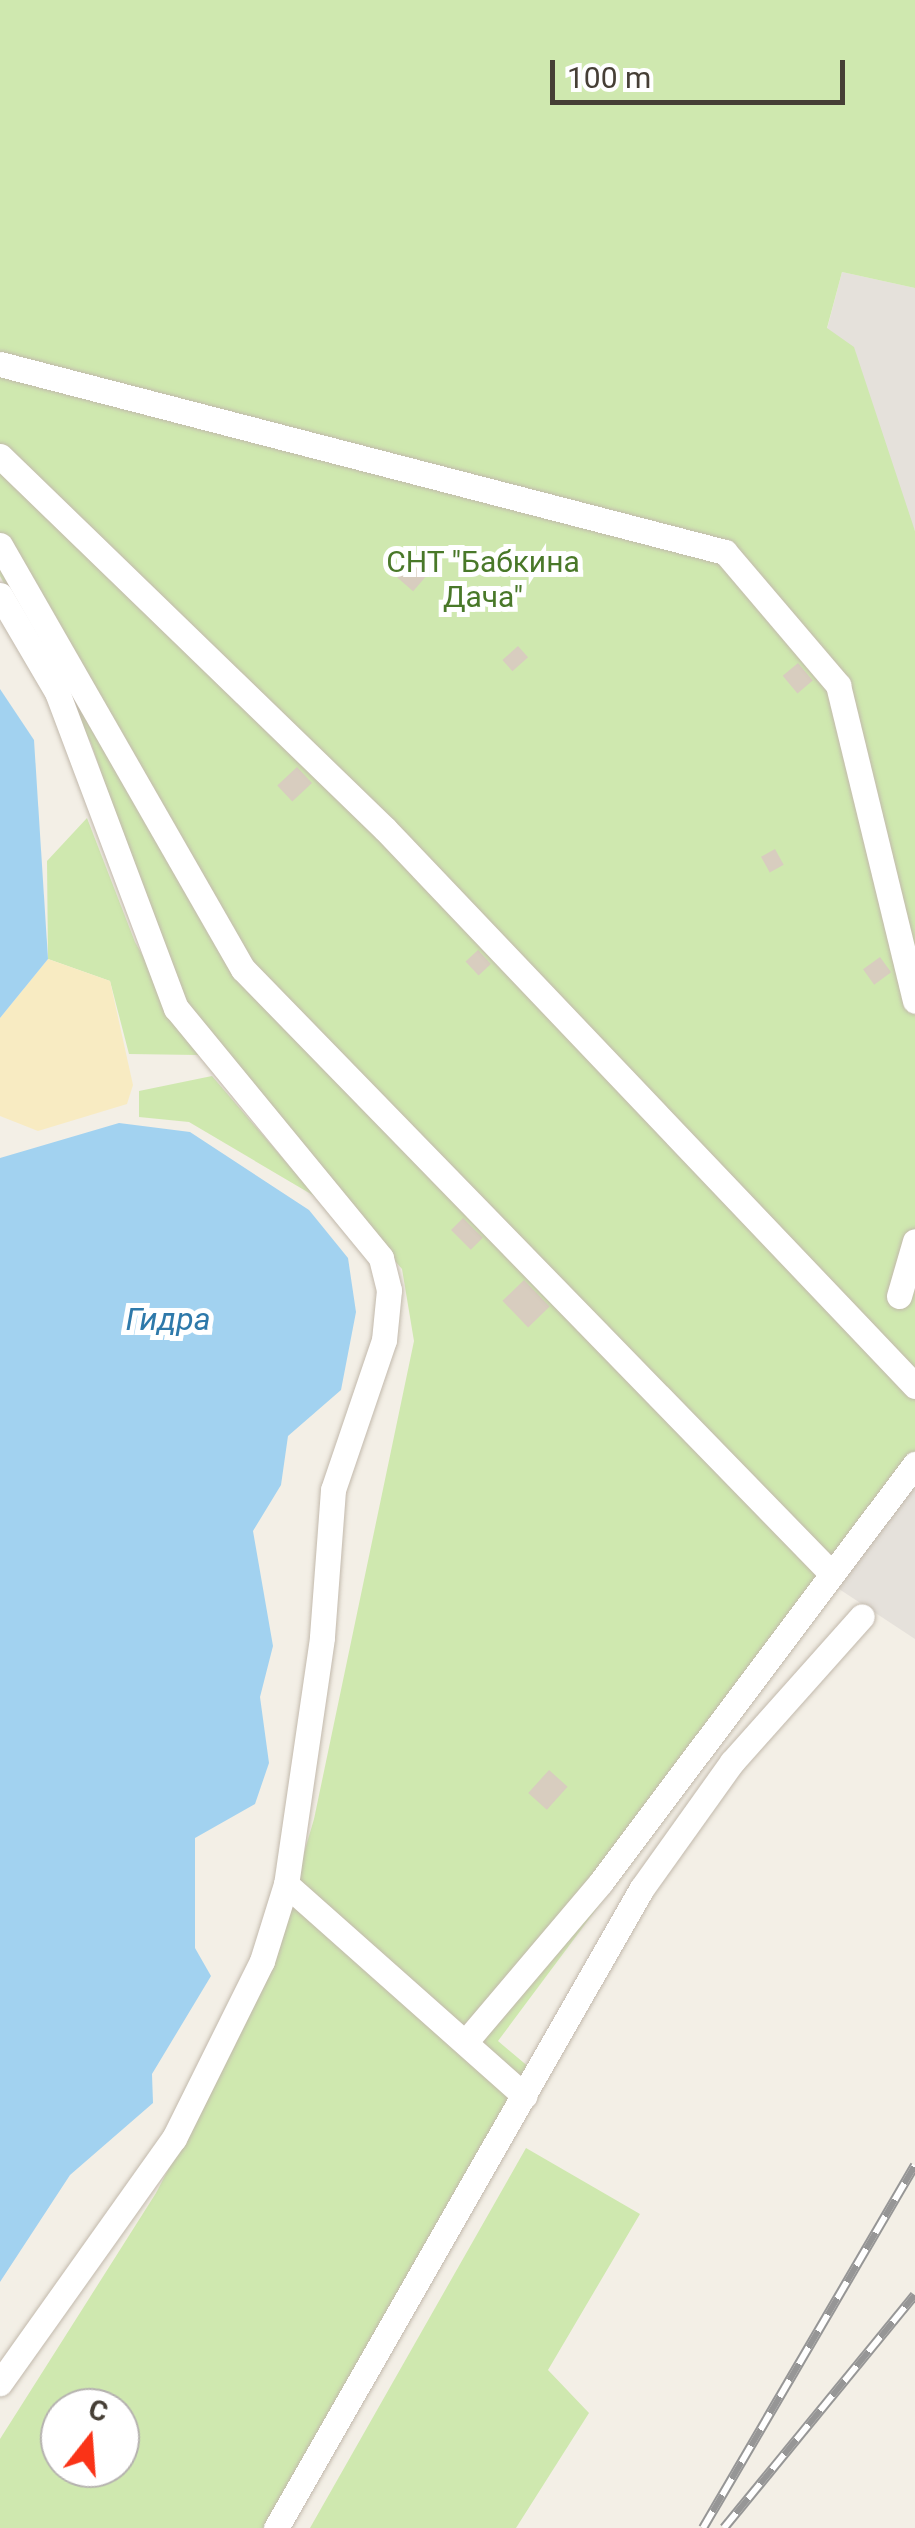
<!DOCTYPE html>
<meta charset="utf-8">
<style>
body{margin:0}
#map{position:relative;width:915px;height:2528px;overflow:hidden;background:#f3efe6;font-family:Roboto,sans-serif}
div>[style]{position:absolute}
.industrial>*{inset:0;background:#e5e1db}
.green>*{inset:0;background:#cfe8af}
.sand>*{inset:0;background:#f8ebc2}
.water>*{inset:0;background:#a2d2f0}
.building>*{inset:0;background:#d8cdbf;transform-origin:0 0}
.roads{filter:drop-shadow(0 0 2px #c2b9ac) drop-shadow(0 0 2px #c2b9ac)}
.minor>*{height:25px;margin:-12.5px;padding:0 12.5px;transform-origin:12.5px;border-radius:12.5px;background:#fff}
.rail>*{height:10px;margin-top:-5px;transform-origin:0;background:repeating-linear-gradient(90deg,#fff 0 19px,#969696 0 38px);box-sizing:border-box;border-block:2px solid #969696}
span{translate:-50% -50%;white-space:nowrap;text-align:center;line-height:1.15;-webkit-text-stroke:10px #fff;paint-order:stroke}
.park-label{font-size:30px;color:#497829}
.water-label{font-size:32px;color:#2e79aa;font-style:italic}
.north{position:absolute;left:40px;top:2388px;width:100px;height:100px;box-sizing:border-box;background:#fff;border:2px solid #b5b2af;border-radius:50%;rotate:17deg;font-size:28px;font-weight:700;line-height:40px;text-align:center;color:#463f36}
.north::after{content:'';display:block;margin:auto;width:35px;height:45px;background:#fa3317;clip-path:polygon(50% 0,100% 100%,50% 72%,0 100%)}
.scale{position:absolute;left:550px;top:60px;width:295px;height:45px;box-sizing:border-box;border:5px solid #463f36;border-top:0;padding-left:12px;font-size:30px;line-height:35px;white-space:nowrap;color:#463f36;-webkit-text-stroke:8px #fff;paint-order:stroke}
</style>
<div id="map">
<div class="industrial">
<i style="clip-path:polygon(842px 272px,915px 288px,915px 531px,827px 329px)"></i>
<i style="clip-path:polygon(915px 1482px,915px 1639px,836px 1587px)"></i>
</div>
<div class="green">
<i style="clip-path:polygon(evenodd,0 0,915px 0,915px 288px,842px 272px,827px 328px,854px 347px,915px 531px,915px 1482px,498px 2041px,530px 2068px,264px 2528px,0 2528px,0 2439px,156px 2193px,266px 1982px,314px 1819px,414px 1341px,402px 1269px,225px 1067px,171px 976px,91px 743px,0 576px,0 0,60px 2408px,120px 2408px,120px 2468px,60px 2468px,60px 2408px)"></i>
<i style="clip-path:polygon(87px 818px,135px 942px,199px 1055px,129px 1054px,110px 981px,48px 959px,47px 861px)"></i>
<i style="clip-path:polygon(212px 1076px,316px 1197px,189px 1122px,139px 1117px,139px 1091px)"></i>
<i style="clip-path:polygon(526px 2148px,640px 2214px,548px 2370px,589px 2413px,516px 2528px,310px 2528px)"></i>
</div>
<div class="sand">
<i style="clip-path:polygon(48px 959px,110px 981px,133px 1085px,127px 1104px,38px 1131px,0 1116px,0 1018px)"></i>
</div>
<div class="water">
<i style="clip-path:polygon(0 689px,34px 740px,48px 959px,0 1018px)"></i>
<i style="clip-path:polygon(119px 1123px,190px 1132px,309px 1210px,348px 1258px,356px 1312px,341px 1390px,288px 1436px,281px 1485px,253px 1531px,273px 1646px,260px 1697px,269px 1763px,255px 1804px,195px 1838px,195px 1948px,211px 1976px,152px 2074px,153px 2103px,70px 2175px,0 2282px,0 1158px)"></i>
</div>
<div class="building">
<i style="left:415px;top:557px;width:21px;height:27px;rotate:41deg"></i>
<i style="left:518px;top:646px;width:15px;height:21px;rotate:48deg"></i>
<i style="left:798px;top:663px;width:23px;height:20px;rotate:50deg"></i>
<i style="left:297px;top:767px;width:22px;height:27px;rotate:47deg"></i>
<i style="left:775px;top:849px;width:18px;height:16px;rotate:61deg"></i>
<i style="left:478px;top:950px;width:19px;height:17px;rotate:47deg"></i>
<i style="left:880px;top:957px;width:19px;height:21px;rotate:54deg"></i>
<i style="left:463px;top:1218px;width:28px;height:17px;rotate:45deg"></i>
<i style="left:524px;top:1280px;width:37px;height:30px;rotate:46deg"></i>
<i style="left:549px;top:1770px;width:25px;height:31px;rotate:42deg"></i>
</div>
<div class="roads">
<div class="minor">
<i style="left:0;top:364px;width:749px;rotate:14.54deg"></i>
<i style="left:725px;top:552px;width:175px;rotate:49.6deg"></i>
<i style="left:838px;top:685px;width:325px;rotate:76.3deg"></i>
<i style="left:0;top:456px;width:536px;rotate:44.09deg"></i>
<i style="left:385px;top:829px;width:769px;rotate:46.42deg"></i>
<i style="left:0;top:545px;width:489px;rotate:60.2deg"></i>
<i style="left:243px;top:969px;width:844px;rotate:45.77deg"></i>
<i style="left:0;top:595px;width:113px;rotate:59.6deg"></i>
<i style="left:57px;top:692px;width:338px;rotate:69.4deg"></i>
<i style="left:176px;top:1008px;width:323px;rotate:50.6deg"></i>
<i style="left:381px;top:1258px;width:33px;rotate:76deg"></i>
<i style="left:389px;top:1290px;width:50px;rotate:95.7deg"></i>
<i style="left:384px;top:1340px;width:158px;rotate:108.8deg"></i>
<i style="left:333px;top:1490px;width:148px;rotate:94.3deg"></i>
<i style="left:322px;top:1638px;width:249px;rotate:98.3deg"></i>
<i style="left:286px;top:1884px;width:81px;rotate:107.3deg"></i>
<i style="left:262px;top:1961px;width:198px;rotate:116.4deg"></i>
<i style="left:174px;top:2138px;width:301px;rotate:125.4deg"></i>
<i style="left:899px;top:1296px;width:57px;rotate:-73.8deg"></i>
<i style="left:286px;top:1884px;width:319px;rotate:41.6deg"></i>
<i style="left:468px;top:2039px;width:206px;rotate:-49.7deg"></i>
<i style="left:601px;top:1882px;width:523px;rotate:-53.09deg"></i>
<i style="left:276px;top:2528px;width:737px;rotate:-60.24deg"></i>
<i style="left:642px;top:1888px;width:155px;rotate:-54.5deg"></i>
<i style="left:732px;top:1762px;width:195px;rotate:-48.3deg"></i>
</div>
</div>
<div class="rail">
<i style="left:703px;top:2528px;width:420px;rotate:-59.7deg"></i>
<i style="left:724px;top:2528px;width:301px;rotate:-50.7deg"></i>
</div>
<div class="park-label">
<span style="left:483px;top:579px">СНТ "Бабкина<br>Дача"</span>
</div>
<div class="water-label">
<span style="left:168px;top:1319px">Гидра</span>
</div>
<div class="north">С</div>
<div class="scale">100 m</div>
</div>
